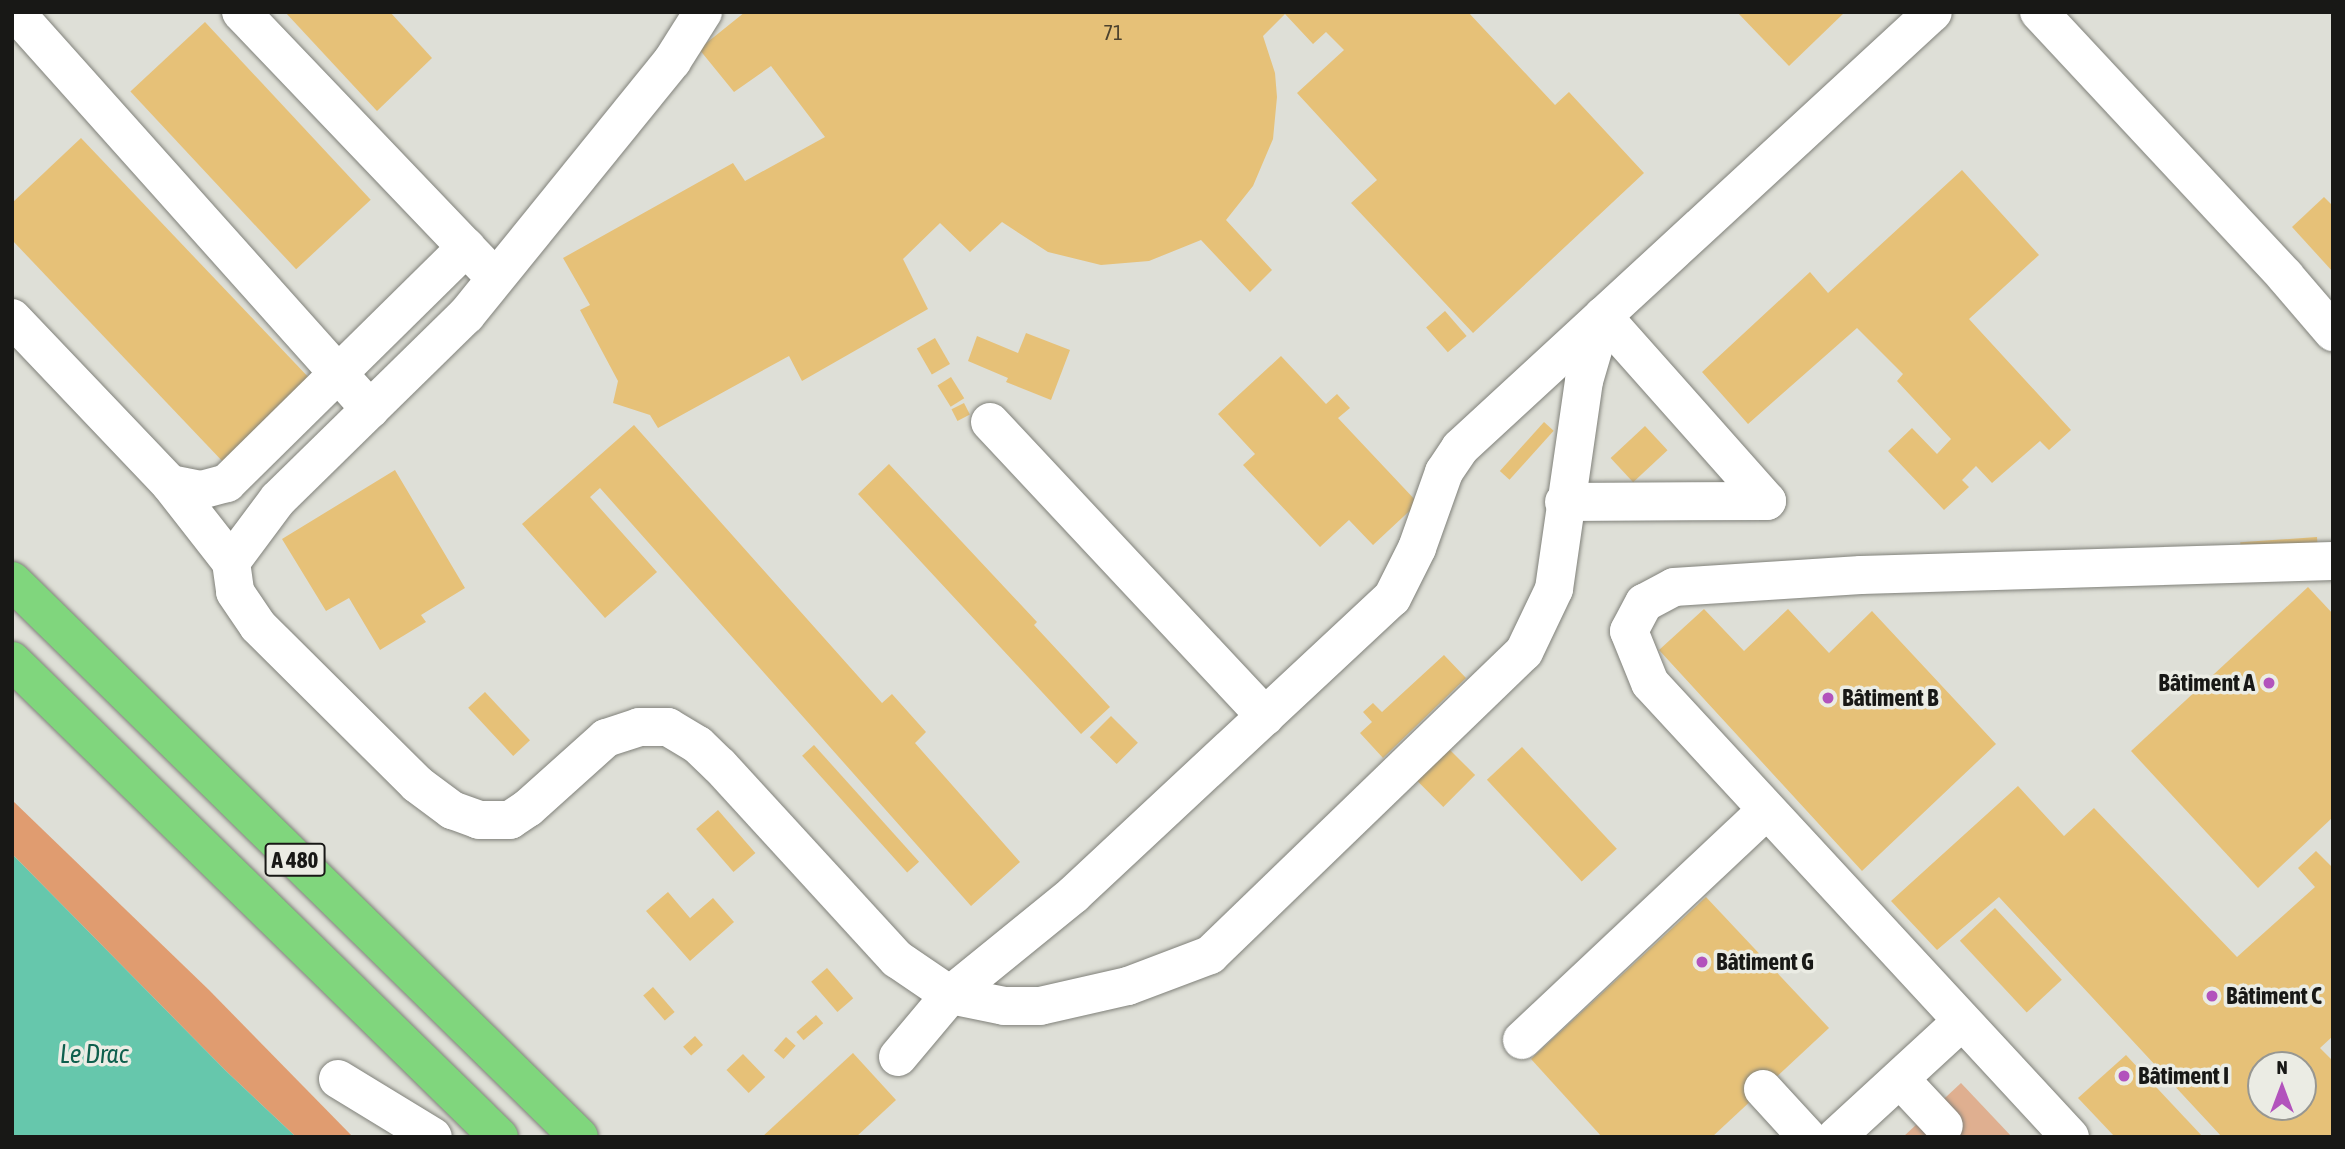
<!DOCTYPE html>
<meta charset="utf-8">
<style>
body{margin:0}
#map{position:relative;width:2345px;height:1149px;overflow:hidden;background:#dedfd7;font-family:"Asap Condensed",sans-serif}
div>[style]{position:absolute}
.green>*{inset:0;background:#dfaf90}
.forest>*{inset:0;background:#e09c70}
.water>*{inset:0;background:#66c7ac}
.building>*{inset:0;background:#e6c178;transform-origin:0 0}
.roads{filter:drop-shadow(0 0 2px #80817a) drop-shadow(0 0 2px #80817a)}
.minor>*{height:38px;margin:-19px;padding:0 19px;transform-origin:19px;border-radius:19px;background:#fff}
.highway>*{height:38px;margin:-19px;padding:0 19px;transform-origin:19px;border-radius:19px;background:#80d67d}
.dots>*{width:19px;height:19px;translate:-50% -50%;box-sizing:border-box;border:4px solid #ebece4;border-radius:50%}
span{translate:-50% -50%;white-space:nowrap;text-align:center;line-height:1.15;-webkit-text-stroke:7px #ebece4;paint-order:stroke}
.number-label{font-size:21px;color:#4c422e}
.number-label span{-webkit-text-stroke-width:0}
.shield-label span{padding:2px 5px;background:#ebece4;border:2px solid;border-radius:5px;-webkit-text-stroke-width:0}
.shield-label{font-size:23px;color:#181816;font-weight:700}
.poi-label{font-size:24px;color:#181816;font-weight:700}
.right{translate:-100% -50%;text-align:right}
.left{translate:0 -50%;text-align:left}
.water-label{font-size:26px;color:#0e5f4d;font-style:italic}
.frame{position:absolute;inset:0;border:14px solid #181816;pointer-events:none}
.north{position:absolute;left:2247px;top:1051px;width:70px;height:70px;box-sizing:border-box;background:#ebece4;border:2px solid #979792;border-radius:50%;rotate:0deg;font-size:19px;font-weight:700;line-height:28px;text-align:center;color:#181816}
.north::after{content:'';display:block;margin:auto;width:24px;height:32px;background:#b253bc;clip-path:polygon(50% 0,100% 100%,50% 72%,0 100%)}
</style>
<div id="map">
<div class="green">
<i style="clip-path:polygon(1961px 1083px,2012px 1137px,1903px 1137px)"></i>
</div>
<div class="forest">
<i style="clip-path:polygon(12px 800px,209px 990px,353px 1137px,296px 1137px,226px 1071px,12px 854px)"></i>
</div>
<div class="water">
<i style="clip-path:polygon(12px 854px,226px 1071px,296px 1137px,12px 1137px)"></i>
</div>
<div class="building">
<i style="clip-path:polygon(285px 12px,390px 12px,432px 58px,377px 111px)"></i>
<i style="clip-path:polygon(745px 12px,1468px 12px,1555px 105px,1569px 92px,1644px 173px,1473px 333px,1351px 203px,1377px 180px,1297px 93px,1344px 50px,1326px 32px,1313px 44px,1285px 14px,1263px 36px,1275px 73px,1277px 97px,1273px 139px,1253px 186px,1226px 220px,1272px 270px,1250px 292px,1201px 240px,1149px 261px,1101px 265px,1048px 252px,1002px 222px,970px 252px,940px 223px,903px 259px,928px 309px,802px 381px,789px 356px,658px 428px,650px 415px,613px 403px,618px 381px,580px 310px,590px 305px,563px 258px,733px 163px,745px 181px,825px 137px,771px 66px,734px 92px,699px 49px)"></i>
<i style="clip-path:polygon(1737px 12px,1845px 12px,1789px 66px)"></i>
<i style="left:205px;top:22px;width:243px;height:102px;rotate:47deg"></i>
<i style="clip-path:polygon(81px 138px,312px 381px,225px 464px,12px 240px,12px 203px)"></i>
<i style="clip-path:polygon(1962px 170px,2039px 255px,1969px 319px,2071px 430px,2049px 450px,2040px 441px,1992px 483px,1976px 466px,1962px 480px,1969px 487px,1944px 510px,1888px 451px,1912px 428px,1937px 454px,1951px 439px,1897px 381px,1903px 374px,1857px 328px,1748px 424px,1702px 372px,1810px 272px,1828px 293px)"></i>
<i style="clip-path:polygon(2324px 197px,2333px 206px,2333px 272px,2292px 227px)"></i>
<i style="left:1445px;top:311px;width:33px;height:25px;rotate:49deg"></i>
<i style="clip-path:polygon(1026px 333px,1070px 350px,1051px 400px,1006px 382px,1008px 378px,968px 361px,977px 336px,1018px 353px)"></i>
<i style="left:935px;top:338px;width:30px;height:21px;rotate:60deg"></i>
<i style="clip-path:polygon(1281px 356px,1326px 404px,1337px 394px,1350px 408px,1338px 418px,1418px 503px,1373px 545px,1349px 520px,1320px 547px,1243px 465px,1255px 454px,1218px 414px)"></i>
<i style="left:951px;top:377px;width:25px;height:16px;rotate:58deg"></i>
<i style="left:964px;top:403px;width:13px;height:14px;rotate:63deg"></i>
<i style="left:1544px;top:422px;width:13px;height:66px;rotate:42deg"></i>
<i style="clip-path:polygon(634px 425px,882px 703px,892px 694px,926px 732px,915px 743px,1020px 862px,971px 906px,600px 488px,590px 497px,657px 572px,605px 618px,522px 524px)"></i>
<i style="left:1645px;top:426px;width:33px;height:47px;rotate:47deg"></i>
<i style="clip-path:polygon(889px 464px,1037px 622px,1034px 625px,1110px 707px,1081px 734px,858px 494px)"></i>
<i style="clip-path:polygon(395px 470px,465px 588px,421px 615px,426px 622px,380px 650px,349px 598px,326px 611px,282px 539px)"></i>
<i style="left:2317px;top:537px;width:13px;height:77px;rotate:86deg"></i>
<i style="clip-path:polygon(2308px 587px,2333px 614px,2333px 817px,2258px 888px,2131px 751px)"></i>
<i style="clip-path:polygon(1704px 609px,1744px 651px,1788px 609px,1829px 653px,1872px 611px,1996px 744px,1862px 871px,1659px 650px)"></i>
<i style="clip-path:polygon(1444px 655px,1466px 678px,1383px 758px,1360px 733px,1372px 722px,1363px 712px,1373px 703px,1382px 712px)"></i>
<i style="left:485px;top:692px;width:66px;height:23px;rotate:47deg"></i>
<i style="left:1111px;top:716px;width:38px;height:30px;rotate:45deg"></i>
<i style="left:1444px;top:744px;width:44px;height:45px;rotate:45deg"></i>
<i style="left:814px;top:745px;width:157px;height:16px;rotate:48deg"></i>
<i style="left:1522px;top:747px;width:139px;height:48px;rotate:47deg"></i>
<i style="clip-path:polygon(evenodd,2018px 786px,2064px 836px,2094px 808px,2237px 957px,2315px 887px,2298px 868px,2316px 851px,2333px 868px,2333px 1036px,2320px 1048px,2333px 1061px,2333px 1137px,2222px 1137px,1999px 897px,1937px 950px,1891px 901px,2018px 786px,2261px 1065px,2303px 1065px,2303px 1107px,2261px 1107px,2261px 1065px)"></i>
<i style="left:718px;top:810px;width:57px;height:29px;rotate:49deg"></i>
<i style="clip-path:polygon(668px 892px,690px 918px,713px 898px,734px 922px,690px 961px,646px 911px)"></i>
<i style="clip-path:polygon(1706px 897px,1829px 1028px,1712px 1137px,1602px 1137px,1531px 1059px)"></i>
<i style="left:1995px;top:908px;width:98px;height:48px;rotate:47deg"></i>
<i style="left:827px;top:968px;width:40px;height:21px;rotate:49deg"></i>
<i style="left:653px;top:987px;width:33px;height:13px;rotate:49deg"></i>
<i style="left:816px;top:1015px;width:11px;height:26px;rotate:49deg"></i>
<i style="left:695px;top:1036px;width:12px;height:16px;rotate:48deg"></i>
<i style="left:786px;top:1037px;width:13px;height:18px;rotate:42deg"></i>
<i style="clip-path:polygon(853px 1053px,896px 1100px,856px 1137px,762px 1137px)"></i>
<i style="left:743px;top:1054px;width:32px;height:23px;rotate:46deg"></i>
<i style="clip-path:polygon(2126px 1055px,2203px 1137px,2115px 1137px,2078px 1098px)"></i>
</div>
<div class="roads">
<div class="minor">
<i style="left:15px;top:12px;width:533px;rotate:48.2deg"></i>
<i style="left:241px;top:12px;width:352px;rotate:46.3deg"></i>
<i style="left:703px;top:12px;width:58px;rotate:122.3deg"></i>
<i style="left:672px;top:61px;width:327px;rotate:129deg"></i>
<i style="left:466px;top:315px;width:263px;rotate:135.6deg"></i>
<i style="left:278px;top:499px;width:79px;rotate:126.7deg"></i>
<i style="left:231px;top:562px;width:30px;rotate:82deg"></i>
<i style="left:235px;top:592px;width:41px;rotate:55.9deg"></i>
<i style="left:258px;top:626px;width:224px;rotate:44.8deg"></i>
<i style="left:417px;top:784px;width:44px;rotate:36.6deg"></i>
<i style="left:452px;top:810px;width:29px;rotate:20deg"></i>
<i style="left:479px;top:820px;width:31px"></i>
<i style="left:510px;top:820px;width:22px;rotate:-34deg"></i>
<i style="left:528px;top:808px;width:105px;rotate:-41.9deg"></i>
<i style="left:606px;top:738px;width:35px;rotate:-18deg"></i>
<i style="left:639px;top:727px;width:29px"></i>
<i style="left:668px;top:727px;width:35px;rotate:31deg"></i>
<i style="left:698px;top:745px;width:30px;rotate:44deg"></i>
<i style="left:720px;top:766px;width:262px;rotate:47.5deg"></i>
<i style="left:897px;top:959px;width:64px;rotate:34.2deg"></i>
<i style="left:950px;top:995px;width:55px;rotate:11.5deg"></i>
<i style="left:1004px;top:1006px;width:36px"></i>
<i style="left:1040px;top:1006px;width:90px;rotate:-12.8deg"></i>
<i style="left:1128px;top:986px;width:88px;rotate:-20.7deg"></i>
<i style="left:1210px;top:955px;width:436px;rotate:-44deg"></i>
<i style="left:1524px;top:652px;width:70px;rotate:-64.5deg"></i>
<i style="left:1554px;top:589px;width:210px;rotate:-81.8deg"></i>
<i style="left:1584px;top:381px;width:68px;rotate:-73.7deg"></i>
<i style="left:2039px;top:12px;width:361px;rotate:47deg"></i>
<i style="left:2285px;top:276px;width:74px;rotate:49.4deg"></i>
<i style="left:12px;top:318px;width:229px;rotate:46.4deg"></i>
<i style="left:170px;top:484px;width:99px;rotate:52deg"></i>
<i style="left:990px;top:422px;width:403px;rotate:46.9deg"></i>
<i style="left:170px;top:484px;width:32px;rotate:11deg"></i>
<i style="left:201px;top:490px;width:27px;rotate:-15deg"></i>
<i style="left:227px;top:483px;width:336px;rotate:-44.6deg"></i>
<i style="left:1564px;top:502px;width:203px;rotate:-0.3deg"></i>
<i style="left:1767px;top:501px;width:247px;rotate:-131.6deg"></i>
<i style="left:1522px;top:1040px;width:335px;rotate:-43.2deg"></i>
<i style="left:898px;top:1057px;width:81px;rotate:-50deg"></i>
<i style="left:950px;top:995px;width:159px;rotate:-39.1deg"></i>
<i style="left:1073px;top:895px;width:436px;rotate:-43deg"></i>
<i style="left:1392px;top:598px;width:56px;rotate:-63.4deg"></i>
<i style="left:1417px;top:548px;width:81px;rotate:-70.4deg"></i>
<i style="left:1444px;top:472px;width:29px;rotate:-56deg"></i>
<i style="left:1460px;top:448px;width:643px;rotate:-42.67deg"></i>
<i style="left:338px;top:1079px;width:111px;rotate:31.4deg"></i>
<i style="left:1900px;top:1079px;width:64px;rotate:46.9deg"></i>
<i style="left:1763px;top:1089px;width:65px;rotate:47.5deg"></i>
<i style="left:1836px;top:1137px;width:171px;rotate:-42.6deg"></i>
<i style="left:2070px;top:1137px;width:618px;rotate:-132.77deg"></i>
<i style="left:1650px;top:683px;width:56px;rotate:-112deg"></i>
<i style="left:1629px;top:631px;width:32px;rotate:-62deg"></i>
<i style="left:1644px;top:603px;width:34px;rotate:-28deg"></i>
<i style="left:1674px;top:587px;width:187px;rotate:-3.7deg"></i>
<i style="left:1861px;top:575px;width:472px;rotate:-1.7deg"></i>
</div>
<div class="highway">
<i style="left:12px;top:581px;width:794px;rotate:44.44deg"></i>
<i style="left:12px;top:661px;width:681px;rotate:44.35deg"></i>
</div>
</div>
<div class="dots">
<i style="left:2269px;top:683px;background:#b253bc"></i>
<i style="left:1828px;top:698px;background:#b253bc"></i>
<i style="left:1702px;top:962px;background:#b253bc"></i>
<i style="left:2212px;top:996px;background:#b253bc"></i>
<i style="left:2124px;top:1076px;background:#b253bc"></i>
</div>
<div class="number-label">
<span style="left:1113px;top:32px">71</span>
</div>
<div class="shield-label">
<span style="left:295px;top:860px">A 480</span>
</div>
<div class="poi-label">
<span class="right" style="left:2255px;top:683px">Bâtiment A</span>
<span class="left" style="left:1842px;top:698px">Bâtiment B</span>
<span class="left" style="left:1716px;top:962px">Bâtiment G</span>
<span class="left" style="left:2226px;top:996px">Bâtiment C</span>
<span class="left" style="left:2138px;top:1076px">Bâtiment I</span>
</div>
<div class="water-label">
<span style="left:94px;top:1055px">Le Drac</span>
</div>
<div class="frame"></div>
<div class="north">N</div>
</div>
